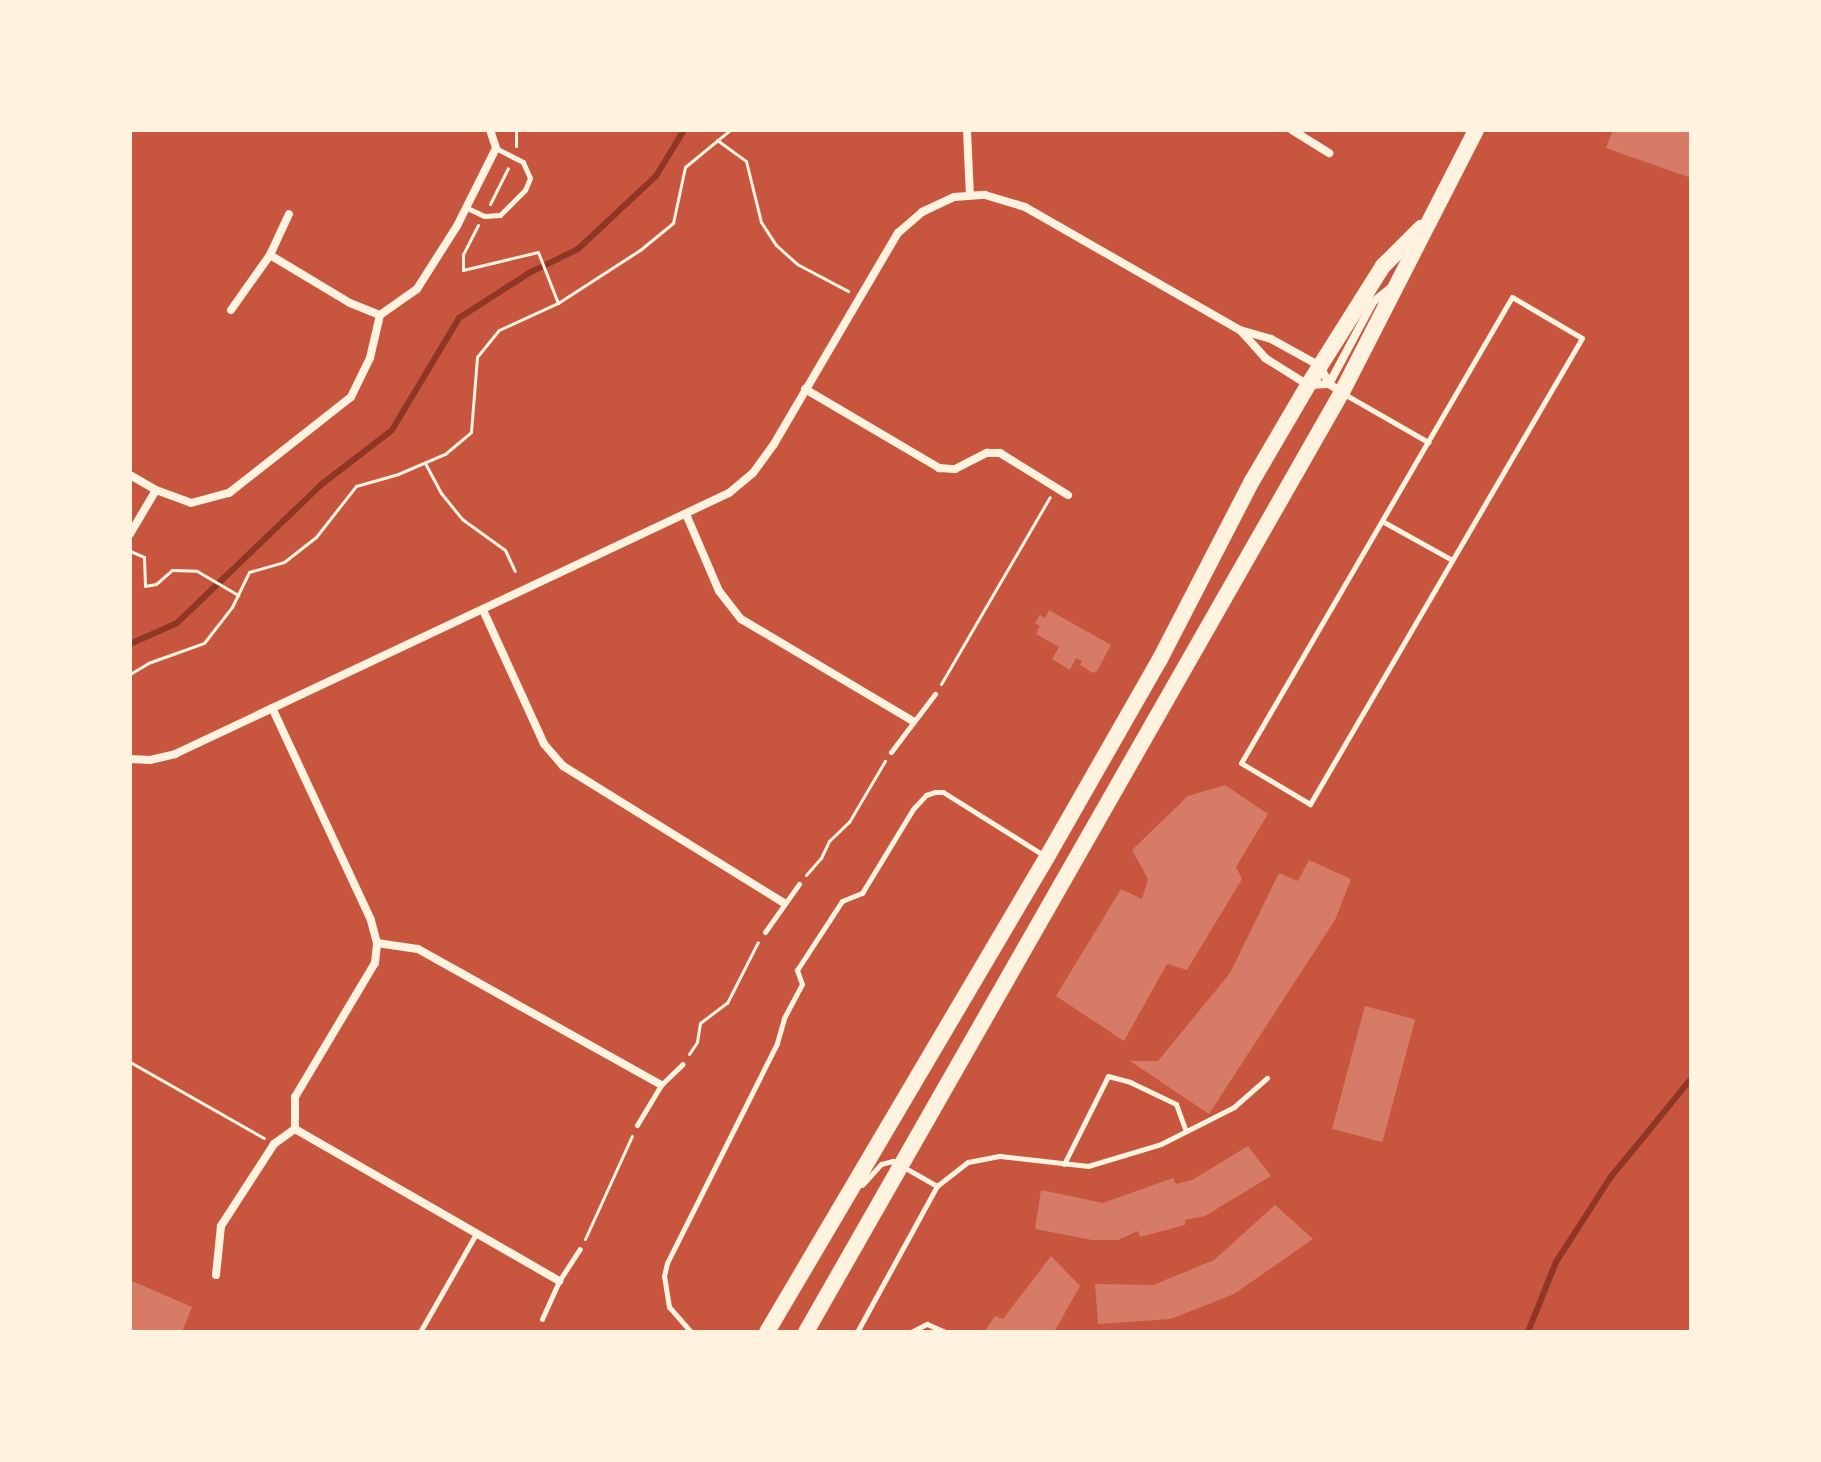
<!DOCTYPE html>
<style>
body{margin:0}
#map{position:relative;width:1821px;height:1462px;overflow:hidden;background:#c8553d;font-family:"Titillium Web",sans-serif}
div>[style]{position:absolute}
.stream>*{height:6px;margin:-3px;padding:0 3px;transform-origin:3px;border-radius:3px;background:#8f3625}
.building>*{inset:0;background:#d67c66;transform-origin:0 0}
.path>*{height:3px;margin:-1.5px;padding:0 1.5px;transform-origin:1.5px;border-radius:1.5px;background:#fff3e0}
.service>*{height:5px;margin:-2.5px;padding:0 2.5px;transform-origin:2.5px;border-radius:2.5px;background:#fff3e0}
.minor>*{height:8px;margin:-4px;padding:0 4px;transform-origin:4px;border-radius:4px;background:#fff3e0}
.secondary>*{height:16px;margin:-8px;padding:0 8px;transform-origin:8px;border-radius:8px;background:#fff3e0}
span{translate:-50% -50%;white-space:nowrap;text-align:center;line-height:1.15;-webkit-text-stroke:6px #fff3e0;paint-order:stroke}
.frame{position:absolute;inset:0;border:132px solid #fff3e0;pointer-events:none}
</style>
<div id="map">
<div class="stream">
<i style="left:130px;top:644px;width:51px;rotate:-24.1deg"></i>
<i style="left:177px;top:623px;width:201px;rotate:-43.8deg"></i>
<i style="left:322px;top:484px;width:88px;rotate:-37.6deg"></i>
<i style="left:392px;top:430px;width:131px;rotate:-59.1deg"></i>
<i style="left:459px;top:318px;width:83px;rotate:-32.7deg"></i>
<i style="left:529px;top:273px;width:55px;rotate:-26.1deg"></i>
<i style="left:578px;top:249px;width:107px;rotate:-43.1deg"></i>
<i style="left:656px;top:176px;width:54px;rotate:-58.7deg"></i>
<i style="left:1528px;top:1332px;width:75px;rotate:-68.2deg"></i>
<i style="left:1556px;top:1262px;width:40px;rotate:-57.1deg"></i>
<i style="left:1578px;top:1228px;width:59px;rotate:-57.4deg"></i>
<i style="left:1610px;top:1178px;width:128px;rotate:-50.7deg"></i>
</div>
<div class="building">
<i style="clip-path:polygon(1613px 130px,1691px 130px,1691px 178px,1606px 148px)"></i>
<i style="clip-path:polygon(1049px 610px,1111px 645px,1097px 671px,1093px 673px,1080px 665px,1082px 661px,1076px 658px,1070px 670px,1052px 659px,1059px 647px,1036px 634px,1040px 626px,1035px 623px,1040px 615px,1045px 618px)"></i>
<i style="clip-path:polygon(1225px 785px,1268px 814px,1236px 867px,1242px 879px,1187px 970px,1167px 964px,1124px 1041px,1056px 996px,1121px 889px,1142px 899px,1148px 879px,1132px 850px,1188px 796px)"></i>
<i style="clip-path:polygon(1309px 860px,1351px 879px,1335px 920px,1209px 1114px,1130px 1061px,1158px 1061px,1230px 973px,1279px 873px,1298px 881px)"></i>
<i style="left:1365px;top:1006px;width:52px;height:127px;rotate:15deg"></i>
<i style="clip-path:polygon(1248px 1146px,1271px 1176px,1205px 1216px,1185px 1220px,1185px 1225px,1140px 1237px,1138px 1231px,1118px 1240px,1092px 1240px,1035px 1229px,1041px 1190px,1103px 1203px,1173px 1178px,1176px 1184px,1192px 1180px)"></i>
<i style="clip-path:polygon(1275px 1205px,1313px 1239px,1234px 1294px,1171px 1319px,1098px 1324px,1095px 1284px,1153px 1285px,1214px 1260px)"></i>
<i style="clip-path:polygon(1051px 1256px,1080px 1286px,1054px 1332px,984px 1332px,995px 1316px,1003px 1319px)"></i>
<i style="clip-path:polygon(130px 1280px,192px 1307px,182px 1332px,130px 1332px)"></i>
</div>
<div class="path">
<i style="left:717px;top:140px;width:36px;rotate:36deg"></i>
<i style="left:746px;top:161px;width:63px;rotate:76.2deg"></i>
<i style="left:761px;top:222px;width:27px;rotate:57deg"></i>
<i style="left:776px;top:245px;width:28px;rotate:42deg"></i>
<i style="left:797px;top:264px;width:58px;rotate:27.9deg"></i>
<i style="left:516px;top:146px;width:16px;rotate:-90deg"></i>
<i style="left:490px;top:204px;width:40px;rotate:-63.4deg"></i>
<i style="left:478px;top:225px;width:33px;rotate:117deg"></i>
<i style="left:463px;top:254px;width:16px;rotate:90deg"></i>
<i style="left:463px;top:270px;width:77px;rotate:-13.5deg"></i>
<i style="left:538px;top:252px;width:55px;rotate:68.6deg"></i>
<i style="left:425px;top:463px;width:34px;rotate:62deg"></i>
<i style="left:441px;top:493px;width:33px;rotate:51deg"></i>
<i style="left:462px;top:519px;width:53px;rotate:35.8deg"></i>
<i style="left:505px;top:550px;width:23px;rotate:65deg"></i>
<i style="left:130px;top:551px;width:15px;rotate:23deg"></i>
<i style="left:144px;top:557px;width:29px;rotate:88deg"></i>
<i style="left:145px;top:586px;width:11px;rotate:-10deg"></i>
<i style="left:156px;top:584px;width:21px;rotate:-41deg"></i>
<i style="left:172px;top:570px;width:25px;rotate:2deg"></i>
<i style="left:197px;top:571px;width:48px;rotate:30.3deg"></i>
<i style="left:130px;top:674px;width:21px;rotate:-31deg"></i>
<i style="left:148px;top:663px;width:59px;rotate:-19.7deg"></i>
<i style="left:204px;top:643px;width:46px;rotate:-52.1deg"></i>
<i style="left:232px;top:607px;width:39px;rotate:-64deg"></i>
<i style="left:249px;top:572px;width:36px;rotate:-16deg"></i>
<i style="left:284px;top:562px;width:41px;rotate:-38deg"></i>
<i style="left:316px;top:537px;width:65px;rotate:-51.9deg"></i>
<i style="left:356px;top:486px;width:44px;rotate:-15.9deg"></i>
<i style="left:398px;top:474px;width:51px;rotate:-23.1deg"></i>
<i style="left:445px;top:454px;width:34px;rotate:-40deg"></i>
<i style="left:471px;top:432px;width:75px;rotate:-85.4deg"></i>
<i style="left:477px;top:357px;width:35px;rotate:-51deg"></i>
<i style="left:499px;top:330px;width:65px;rotate:-24.6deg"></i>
<i style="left:558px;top:303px;width:98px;rotate:-32.9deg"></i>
<i style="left:640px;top:250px;width:43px;rotate:-39.3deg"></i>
<i style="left:673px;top:223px;width:57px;rotate:-77.9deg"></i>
<i style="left:685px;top:167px;width:58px;rotate:-39.4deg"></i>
<i style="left:941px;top:684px;width:216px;rotate:-59.8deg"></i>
<i style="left:806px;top:875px;width:23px;rotate:-49deg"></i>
<i style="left:821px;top:858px;width:19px;rotate:-65deg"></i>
<i style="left:829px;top:841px;width:28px;rotate:-44deg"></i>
<i style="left:849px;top:822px;width:71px;rotate:-59.5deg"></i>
<i style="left:689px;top:1054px;width:14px;rotate:-56deg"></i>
<i style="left:697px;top:1042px;width:19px;rotate:-81deg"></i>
<i style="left:700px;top:1023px;width:34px;rotate:-37deg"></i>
<i style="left:727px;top:1003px;width:68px;rotate:-63.1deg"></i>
<i style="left:130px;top:1062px;width:154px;rotate:29.6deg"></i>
<i style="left:585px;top:1239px;width:113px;rotate:-65.5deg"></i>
</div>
<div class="service">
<i style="left:465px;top:207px;width:21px;rotate:25deg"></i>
<i style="left:484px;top:216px;width:16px;rotate:-4deg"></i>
<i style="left:500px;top:215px;width:35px;rotate:-45deg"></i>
<i style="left:525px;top:190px;width:13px;rotate:-67deg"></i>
<i style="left:530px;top:178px;width:17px;rotate:-114deg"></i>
<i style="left:523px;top:162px;width:30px;rotate:-153deg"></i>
<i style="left:1512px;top:297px;width:81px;rotate:30.4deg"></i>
<i style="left:1582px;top:338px;width:540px;rotate:120.27deg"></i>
<i style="left:1310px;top:804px;width:80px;rotate:-149.3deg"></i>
<i style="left:1241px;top:763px;width:539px;rotate:-59.82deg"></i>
<i style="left:1346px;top:395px;width:95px;rotate:29.8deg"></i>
<i style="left:1382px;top:521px;width:80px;rotate:29.1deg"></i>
<i style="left:891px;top:752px;width:73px;rotate:-52.8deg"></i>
<i style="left:765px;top:932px;width:59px;rotate:-54.7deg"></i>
<i style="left:637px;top:1125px;width:47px;rotate:-59deg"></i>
<i style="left:661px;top:1085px;width:30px;rotate:-44deg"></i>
<i style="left:1064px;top:1164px;width:98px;rotate:-63.4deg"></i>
<i style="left:1108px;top:1076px;width:23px;rotate:15deg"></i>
<i style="left:1130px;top:1082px;width:51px;rotate:25.6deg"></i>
<i style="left:1176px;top:1104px;width:29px;rotate:70deg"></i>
<i style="left:937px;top:1186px;width:39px;rotate:-38deg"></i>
<i style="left:968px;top:1162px;width:33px;rotate:-11deg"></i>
<i style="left:1000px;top:1156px;width:89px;rotate:6.5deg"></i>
<i style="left:1088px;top:1166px;width:76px;rotate:-16.8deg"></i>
<i style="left:1161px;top:1144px;width:82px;rotate:-26.9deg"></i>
<i style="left:1234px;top:1107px;width:44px;rotate:-41.3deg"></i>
<i style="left:542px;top:1319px;width:42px;rotate:-65.9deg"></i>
<i style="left:559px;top:1281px;width:38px;rotate:-57deg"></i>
<i style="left:379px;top:1332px;width:1px"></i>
<i style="left:420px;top:1332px;width:113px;rotate:-60.3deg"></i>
<i style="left:691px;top:1332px;width:33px;rotate:-131deg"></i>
<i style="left:669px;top:1307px;width:31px;rotate:-99deg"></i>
<i style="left:664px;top:1276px;width:13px;rotate:-77deg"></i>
<i style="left:667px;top:1263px;width:246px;rotate:-63.4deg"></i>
<i style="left:777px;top:1043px;width:26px;rotate:-74deg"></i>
<i style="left:784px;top:1018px;width:38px;rotate:-62deg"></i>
<i style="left:802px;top:984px;width:15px;rotate:-110deg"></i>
<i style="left:797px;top:970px;width:82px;rotate:-56.9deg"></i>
<i style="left:842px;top:901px;width:22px;rotate:-22deg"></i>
<i style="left:862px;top:893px;width:98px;rotate:-58.7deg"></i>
<i style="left:913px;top:809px;width:19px;rotate:-47deg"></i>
<i style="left:926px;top:795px;width:9px;rotate:-18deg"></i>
<i style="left:935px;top:792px;width:8px"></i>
<i style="left:943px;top:792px;width:120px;rotate:32.1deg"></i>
<i style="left:857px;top:1332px;width:166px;rotate:-61.3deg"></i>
<i style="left:937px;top:1186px;width:51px;rotate:-150.4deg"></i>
<i style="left:893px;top:1161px;width:12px;rotate:166deg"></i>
<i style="left:881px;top:1164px;width:28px;rotate:132deg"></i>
<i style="left:911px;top:1332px;width:18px;rotate:-27deg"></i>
<i style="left:927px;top:1324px;width:20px;rotate:24deg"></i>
</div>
<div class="minor">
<i style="left:967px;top:130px;width:65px;rotate:87.4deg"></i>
<i style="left:1292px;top:130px;width:44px;rotate:31.9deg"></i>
<i style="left:270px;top:255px;width:93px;rotate:31deg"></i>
<i style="left:350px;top:303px;width:32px;rotate:22deg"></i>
<i style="left:231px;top:310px;width:67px;rotate:-54.7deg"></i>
<i style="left:270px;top:255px;width:45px;rotate:-65.1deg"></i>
<i style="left:1241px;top:331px;width:36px;rotate:48deg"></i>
<i style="left:1265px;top:358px;width:51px;rotate:32.1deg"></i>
<i style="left:1308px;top:385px;width:21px;rotate:-3deg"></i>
<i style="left:1329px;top:384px;width:93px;rotate:-61.8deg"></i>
<i style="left:1373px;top:302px;width:21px;rotate:-39deg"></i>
<i style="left:805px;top:389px;width:156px;rotate:30.5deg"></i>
<i style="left:939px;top:468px;width:16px;rotate:4deg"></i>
<i style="left:955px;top:469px;width:36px;rotate:-27deg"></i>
<i style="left:987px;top:453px;width:13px"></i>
<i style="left:1000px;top:453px;width:80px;rotate:31.7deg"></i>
<i style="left:130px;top:475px;width:30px;rotate:30deg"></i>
<i style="left:156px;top:490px;width:37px;rotate:20deg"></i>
<i style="left:191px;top:503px;width:39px;rotate:-15deg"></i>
<i style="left:229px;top:493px;width:155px;rotate:-38.2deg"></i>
<i style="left:351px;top:397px;width:43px;rotate:-64deg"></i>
<i style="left:370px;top:358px;width:44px;rotate:-76.9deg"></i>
<i style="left:380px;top:315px;width:45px;rotate:-35.1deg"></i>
<i style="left:417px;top:289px;width:75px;rotate:-57.6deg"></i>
<i style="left:457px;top:226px;width:87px;rotate:-63.4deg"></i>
<i style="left:496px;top:148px;width:19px;rotate:-108deg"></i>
<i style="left:686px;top:514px;width:84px;rotate:66.8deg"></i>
<i style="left:719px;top:591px;width:36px;rotate:52deg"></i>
<i style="left:741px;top:619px;width:200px;rotate:30.7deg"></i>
<i style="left:130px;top:534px;width:51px;rotate:-59.4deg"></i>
<i style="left:483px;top:610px;width:147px;rotate:65.5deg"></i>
<i style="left:544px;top:744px;width:29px;rotate:49deg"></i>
<i style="left:563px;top:766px;width:260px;rotate:31.8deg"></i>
<i style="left:130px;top:759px;width:20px;rotate:3deg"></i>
<i style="left:150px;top:760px;width:26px;rotate:-13deg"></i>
<i style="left:175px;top:754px;width:612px;rotate:-25.23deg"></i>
<i style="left:729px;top:493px;width:31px;rotate:-40deg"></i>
<i style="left:753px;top:473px;width:36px;rotate:-54deg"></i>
<i style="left:774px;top:444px;width:245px;rotate:-59.6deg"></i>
<i style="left:898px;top:233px;width:32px;rotate:-41deg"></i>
<i style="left:922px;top:212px;width:35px;rotate:-25deg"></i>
<i style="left:954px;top:197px;width:31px;rotate:-4deg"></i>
<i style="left:985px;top:195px;width:42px;rotate:16.7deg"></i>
<i style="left:1025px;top:207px;width:248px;rotate:29.8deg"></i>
<i style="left:1240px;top:330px;width:32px;rotate:16deg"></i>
<i style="left:1271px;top:339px;width:56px;rotate:28.9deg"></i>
<i style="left:1320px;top:366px;width:20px;rotate:63deg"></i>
<i style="left:1329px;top:384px;width:15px;rotate:32deg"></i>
<i style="left:377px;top:943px;width:41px;rotate:8.3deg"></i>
<i style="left:418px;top:949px;width:278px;rotate:29.2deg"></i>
<i style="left:295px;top:1129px;width:305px;rotate:29.9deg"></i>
<i style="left:216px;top:1275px;width:49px;rotate:-84.2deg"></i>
<i style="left:221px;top:1226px;width:98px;rotate:-57.1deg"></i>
<i style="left:274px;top:1144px;width:26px;rotate:-36deg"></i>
<i style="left:295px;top:1129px;width:32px;rotate:-90deg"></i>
<i style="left:295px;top:1097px;width:156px;rotate:-59.2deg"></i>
<i style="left:375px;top:963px;width:20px;rotate:-84deg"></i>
<i style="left:377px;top:943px;width:24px;rotate:-105deg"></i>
<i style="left:371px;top:920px;width:234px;rotate:-115deg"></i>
</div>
<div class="secondary">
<i style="left:767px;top:1332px;width:551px;rotate:-59.48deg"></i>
<i style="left:1047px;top:857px;width:226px;rotate:-60.3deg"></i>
<i style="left:1159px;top:661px;width:203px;rotate:-62.7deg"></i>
<i style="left:1252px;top:481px;width:111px;rotate:-59.7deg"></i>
<i style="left:1308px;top:385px;width:141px;rotate:-57.8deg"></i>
<i style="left:1383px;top:266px;width:54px;rotate:-45deg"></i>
<i style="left:806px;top:1332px;width:1082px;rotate:-60.31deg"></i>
<i style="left:1342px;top:392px;width:294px;rotate:-62.9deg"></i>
</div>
<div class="frame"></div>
</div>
